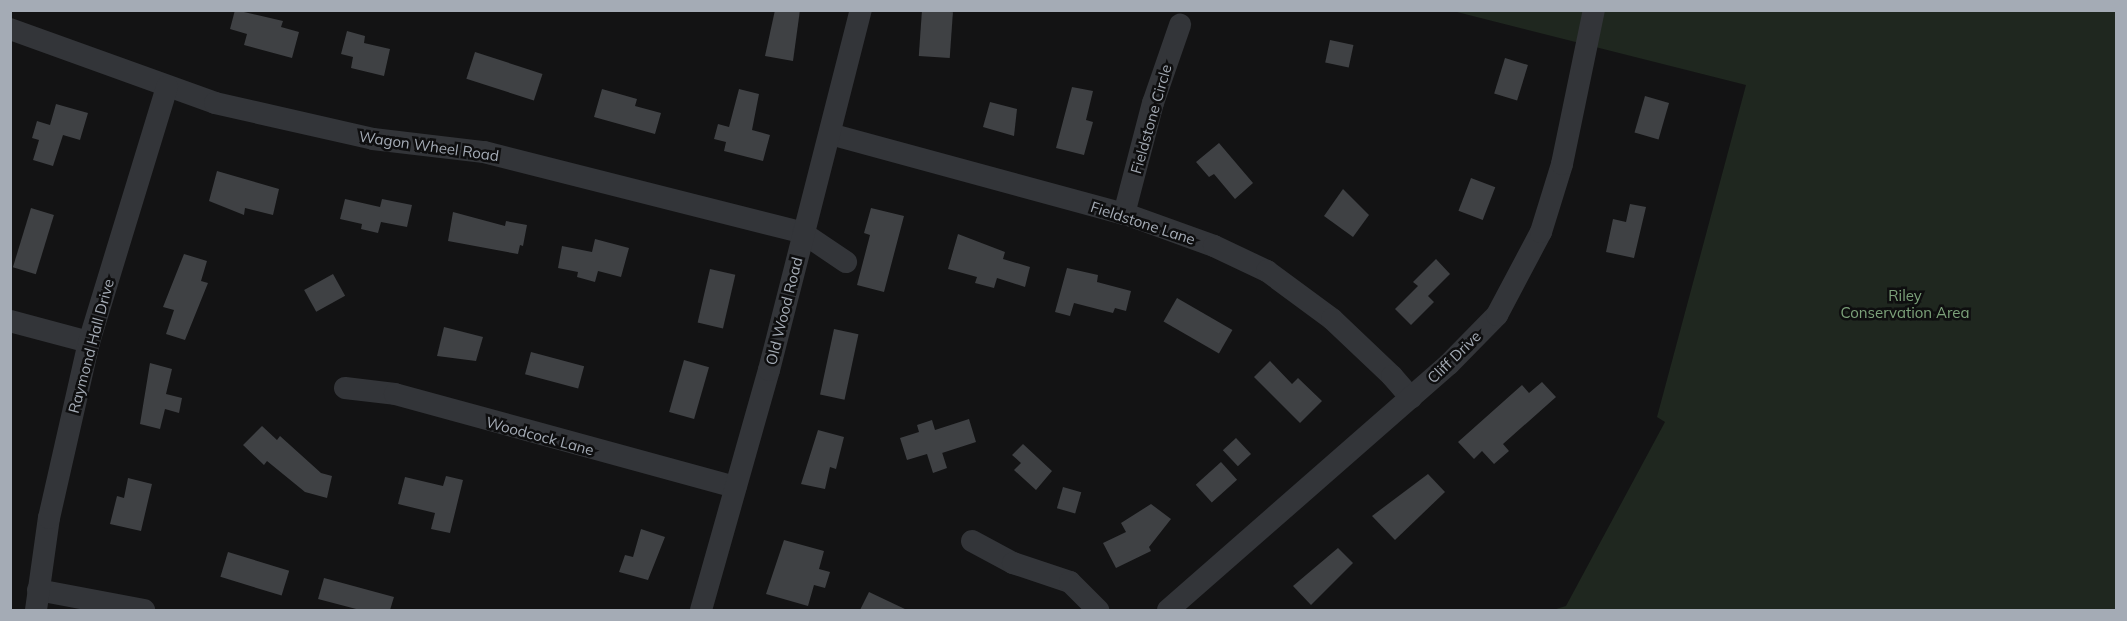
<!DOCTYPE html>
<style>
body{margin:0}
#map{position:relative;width:2127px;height:621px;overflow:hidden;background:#131314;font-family:Mulish,sans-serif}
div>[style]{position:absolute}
.green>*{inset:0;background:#1f271f}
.building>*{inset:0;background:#3f4144;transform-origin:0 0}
.minor>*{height:22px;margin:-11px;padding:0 11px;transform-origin:11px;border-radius:11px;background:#333539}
span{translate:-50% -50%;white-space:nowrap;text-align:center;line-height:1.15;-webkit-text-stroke:5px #0e0e0f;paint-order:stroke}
.street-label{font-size:15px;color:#a4abb5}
.park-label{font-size:15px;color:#7ca17a}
.frame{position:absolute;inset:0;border:12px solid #a4abb5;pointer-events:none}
</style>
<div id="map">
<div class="green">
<i style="clip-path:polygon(1453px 11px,2116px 11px,2116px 610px,1553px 610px,1566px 606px,1665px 422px,1657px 417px,1746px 85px)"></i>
</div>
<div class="building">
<i style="clip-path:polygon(235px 10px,283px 21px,281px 27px,299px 32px,292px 58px,244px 45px,247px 34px,230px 29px)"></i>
<i style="clip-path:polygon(775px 10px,800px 10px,793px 61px,765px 56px)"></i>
<i style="left:922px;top:10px;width:31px;height:46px;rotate:4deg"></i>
<i style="clip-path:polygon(347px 31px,365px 36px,364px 43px,390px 49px,384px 76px,351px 68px,353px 57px,341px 54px)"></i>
<i style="left:1330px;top:40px;width:24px;height:23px;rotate:12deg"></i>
<i style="left:475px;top:52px;width:71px;height:28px;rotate:18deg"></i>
<i style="left:1505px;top:58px;width:24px;height:37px;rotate:17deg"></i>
<i style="clip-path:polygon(1072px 87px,1093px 91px,1086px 120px,1093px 122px,1084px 155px,1056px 148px)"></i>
<i style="clip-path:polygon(602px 89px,637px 99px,635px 106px,661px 113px,655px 134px,594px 117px)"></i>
<i style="clip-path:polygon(739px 89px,759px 94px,752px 130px,770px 135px,763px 161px,724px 151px,726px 142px,714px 139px,718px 124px,729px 127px)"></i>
<i style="left:1645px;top:96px;width:25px;height:38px;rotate:16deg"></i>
<i style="clip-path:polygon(990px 102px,1017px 109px,1014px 136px,983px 127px)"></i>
<i style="clip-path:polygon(56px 104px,88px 113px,80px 140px,63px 135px,53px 166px,33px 160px,39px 140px,32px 138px,37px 121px,50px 125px)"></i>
<i style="clip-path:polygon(1219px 143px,1253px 183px,1235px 199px,1214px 174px,1209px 177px,1196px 162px)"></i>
<i style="clip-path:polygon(217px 171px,279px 189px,273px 215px,245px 208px,244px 215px,209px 201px)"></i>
<i style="left:1471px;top:178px;width:26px;height:35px;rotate:21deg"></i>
<i style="clip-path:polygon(1343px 189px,1369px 215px,1353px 237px,1324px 216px)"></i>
<i style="clip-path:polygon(345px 199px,380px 207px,382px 199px,412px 205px,407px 227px,381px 222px,378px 233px,361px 229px,362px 224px,340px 219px)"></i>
<i style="clip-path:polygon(1630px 204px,1646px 207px,1634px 258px,1606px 252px,1613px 219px,1626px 222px)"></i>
<i style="left:31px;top:208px;width:24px;height:62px;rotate:17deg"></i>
<i style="clip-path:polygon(871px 208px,904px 216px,884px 292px,857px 285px,870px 235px,864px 233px)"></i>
<i style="clip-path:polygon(453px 212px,505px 226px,506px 221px,527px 225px,523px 246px,520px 245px,518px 254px,448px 241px)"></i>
<i style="clip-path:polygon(958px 234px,1005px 252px,1003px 259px,1030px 267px,1025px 287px,997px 278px,994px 288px,975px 283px,977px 277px,948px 269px)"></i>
<i style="clip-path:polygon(595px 239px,629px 248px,621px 277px,598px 271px,595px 282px,577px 277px,578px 272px,558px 268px,562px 246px,592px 252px)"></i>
<i style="clip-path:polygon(184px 254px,207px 261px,201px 281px,208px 283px,185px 340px,166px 334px,174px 310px,163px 307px)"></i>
<i style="clip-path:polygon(1436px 259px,1450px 274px,1428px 296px,1434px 302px,1411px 325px,1395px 309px,1418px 286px,1413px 282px)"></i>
<i style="clip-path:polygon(1067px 268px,1098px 275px,1097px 282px,1131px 291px,1126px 311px,1115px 308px,1113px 313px,1074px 303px,1070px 316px,1055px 312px)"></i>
<i style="left:710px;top:269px;width:26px;height:55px;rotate:13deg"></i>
<i style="left:333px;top:274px;width:25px;height:33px;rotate:61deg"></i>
<i style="left:1177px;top:298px;width:64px;height:27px;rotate:30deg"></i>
<i style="clip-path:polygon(444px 327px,483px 337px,476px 361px,437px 356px)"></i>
<i style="left:834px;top:329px;width:25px;height:67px;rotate:12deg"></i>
<i style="left:531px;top:352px;width:55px;height:23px;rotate:15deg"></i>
<i style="left:684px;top:360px;width:26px;height:54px;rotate:16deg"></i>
<i style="clip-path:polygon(1270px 361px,1292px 384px,1298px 378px,1322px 401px,1300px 423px,1254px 377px)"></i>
<i style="clip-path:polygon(150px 363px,172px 369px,166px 394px,182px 398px,179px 413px,165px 409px,160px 429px,140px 424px)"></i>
<i style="clip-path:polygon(1542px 382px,1556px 397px,1503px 444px,1509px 451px,1494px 464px,1482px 451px,1474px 459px,1458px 442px,1522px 385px,1529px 393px)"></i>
<i style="clip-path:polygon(969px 419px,976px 442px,942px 453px,941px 449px,947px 468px,933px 473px,927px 454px,907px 460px,900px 438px,919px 432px,917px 425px,932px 420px,935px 430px)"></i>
<i style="clip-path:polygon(262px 426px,277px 440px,280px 436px,321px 473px,332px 476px,327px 498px,305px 492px,267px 461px,264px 465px,243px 445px)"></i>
<i style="clip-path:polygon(818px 430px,844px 437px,836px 469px,830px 467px,825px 489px,801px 484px)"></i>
<i style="left:1236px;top:438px;width:22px;height:18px;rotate:47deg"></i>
<i style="clip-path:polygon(1023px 444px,1052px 471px,1036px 490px,1014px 470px,1021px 463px,1012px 455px)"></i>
<i style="left:1221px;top:462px;width:24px;height:34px;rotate:48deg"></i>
<i style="clip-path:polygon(1428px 474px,1445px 492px,1395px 540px,1372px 516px)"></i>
<i style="clip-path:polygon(446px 476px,463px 480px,450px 533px,431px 529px,435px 513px,398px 504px,405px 477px,443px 486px)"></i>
<i style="clip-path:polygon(128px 478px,152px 484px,141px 531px,110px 524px,117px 496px,124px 498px)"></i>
<i style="left:1063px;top:487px;width:19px;height:22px;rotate:16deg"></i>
<i style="clip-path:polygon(1151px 504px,1171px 519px,1149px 547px,1151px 551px,1116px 568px,1103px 543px,1126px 532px,1121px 523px)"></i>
<i style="clip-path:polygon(641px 529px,665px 537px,648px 580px,619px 572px,625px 555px,633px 557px)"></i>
<i style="clip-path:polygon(784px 540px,824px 551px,819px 569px,830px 572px,825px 588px,814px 585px,808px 606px,766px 594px)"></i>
<i style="clip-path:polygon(1338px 548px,1353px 563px,1311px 605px,1293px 586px)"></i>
<i style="left:228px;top:552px;width:64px;height:26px;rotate:17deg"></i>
<i style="clip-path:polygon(324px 578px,394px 597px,390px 610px,360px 610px,318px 599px)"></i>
<i style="clip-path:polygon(869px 592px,907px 610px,860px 610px)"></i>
</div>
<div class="minor">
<i style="left:10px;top:29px;width:218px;rotate:19.8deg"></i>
<i style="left:215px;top:103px;width:162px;rotate:12.8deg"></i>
<i style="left:373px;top:139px;width:112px;rotate:6.7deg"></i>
<i style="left:484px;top:152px;width:329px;rotate:14.2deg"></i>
<i style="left:803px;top:233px;width:52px;rotate:34deg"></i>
<i style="left:830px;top:134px;width:312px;rotate:15.2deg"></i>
<i style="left:1131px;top:216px;width:88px;rotate:19.9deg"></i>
<i style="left:1214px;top:246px;width:59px;rotate:25.3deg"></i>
<i style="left:1267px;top:271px;width:81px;rotate:36.4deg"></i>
<i style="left:1332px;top:319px;width:83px;rotate:43.5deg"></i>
<i style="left:1392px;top:376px;width:29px;rotate:49deg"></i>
<i style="left:1124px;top:214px;width:115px;rotate:-75.4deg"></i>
<i style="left:1153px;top:103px;width:83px;rotate:-70.9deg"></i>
<i style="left:10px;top:321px;width:82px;rotate:14.9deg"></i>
<i style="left:345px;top:388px;width:50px;rotate:6.8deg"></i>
<i style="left:395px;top:394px;width:353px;rotate:15.3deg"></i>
<i style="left:972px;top:541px;width:47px;rotate:28.2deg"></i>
<i style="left:1013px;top:563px;width:60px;rotate:18.4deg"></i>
<i style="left:1070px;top:582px;width:40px;rotate:45deg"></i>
<i style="left:38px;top:590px;width:108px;rotate:10.7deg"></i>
<i style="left:36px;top:610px;width:93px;rotate:-82deg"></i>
<i style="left:49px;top:518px;width:180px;rotate:-77.2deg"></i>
<i style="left:89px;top:342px;width:267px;rotate:-73deg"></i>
<i style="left:701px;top:610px;width:249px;rotate:-74.2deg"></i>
<i style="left:769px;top:370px;width:372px;rotate:-75.7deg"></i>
<i style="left:1168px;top:610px;width:373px;rotate:-41.2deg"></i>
<i style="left:1449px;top:364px;width:69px;rotate:-45.6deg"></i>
<i style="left:1497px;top:315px;width:94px;rotate:-62.1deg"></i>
<i style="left:1541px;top:232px;width:71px;rotate:-72.8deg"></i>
<i style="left:1562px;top:164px;width:157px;rotate:-78.3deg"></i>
</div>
<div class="street-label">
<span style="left:1151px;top:119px;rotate:-74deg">Fieldstone Circle</span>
<span style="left:429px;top:146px;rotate:8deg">Wagon Wheel Road</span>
<span style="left:1143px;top:223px;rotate:18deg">Fieldstone Lane</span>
<span style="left:784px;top:311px;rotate:-76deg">Old Wood Road</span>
<span style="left:91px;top:346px;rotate:-75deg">Raymond Hall Drive</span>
<span style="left:1454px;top:357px;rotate:-44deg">Cliff Drive</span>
<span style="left:540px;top:436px;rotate:15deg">Woodcock Lane</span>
</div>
<div class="park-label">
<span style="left:1905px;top:304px">Riley<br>Conservation Area</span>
</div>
<div class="frame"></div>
</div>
